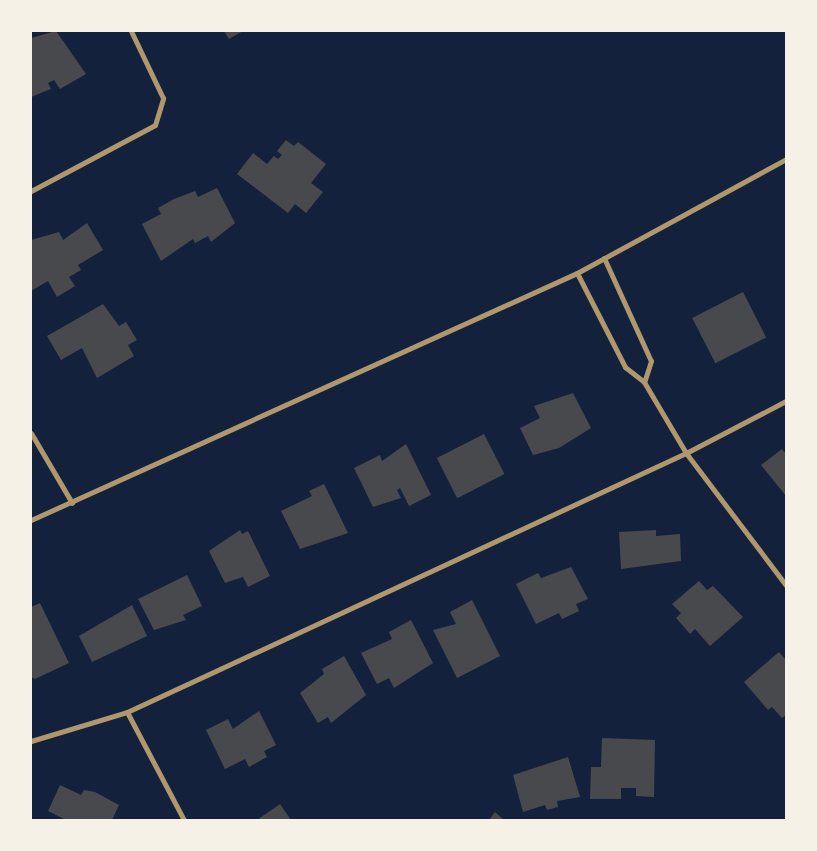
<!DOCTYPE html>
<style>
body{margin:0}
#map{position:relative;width:817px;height:851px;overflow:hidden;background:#14213d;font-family:"Work Sans",sans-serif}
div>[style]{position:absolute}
.building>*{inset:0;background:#48494c;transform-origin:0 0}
.minor>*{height:5px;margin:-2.5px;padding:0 2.5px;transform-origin:2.5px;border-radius:2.5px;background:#b1986c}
span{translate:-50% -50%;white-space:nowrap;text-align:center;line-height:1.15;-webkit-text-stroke:4.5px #f6f1e7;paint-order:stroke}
.frame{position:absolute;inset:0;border:32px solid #f6f1e7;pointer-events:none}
</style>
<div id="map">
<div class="building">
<i style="clip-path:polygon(56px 31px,86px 74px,60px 89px,54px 80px,48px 83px,51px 89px,31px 97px,31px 38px)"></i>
<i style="clip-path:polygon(224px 31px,243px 31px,229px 39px)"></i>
<i style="clip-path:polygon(286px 140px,294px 146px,298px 142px,326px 164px,311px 183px,323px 192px,306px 213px,295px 204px,288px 213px,237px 174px,253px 153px,267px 164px,274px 156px,278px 159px,282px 155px,277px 151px)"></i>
<i style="clip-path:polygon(217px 188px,235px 223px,211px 242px,208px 236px,195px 243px,193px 239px,161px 261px,142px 224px,161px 214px,158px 208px,174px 199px,195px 191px,198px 197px)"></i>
<i style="clip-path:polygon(87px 223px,103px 250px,78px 265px,81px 270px,69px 277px,75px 286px,57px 297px,48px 281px,31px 291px,31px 240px,59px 232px,63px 240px)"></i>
<i style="left:743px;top:292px;width:51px;height:57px;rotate:63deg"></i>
<i style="clip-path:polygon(103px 304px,119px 326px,126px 322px,137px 340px,128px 345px,134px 356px,97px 378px,82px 348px,61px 360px,47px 336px)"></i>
<i style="clip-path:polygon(573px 393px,591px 428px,559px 448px,533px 455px,520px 428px,540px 418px,534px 406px)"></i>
<i style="left:484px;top:434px;width:45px;height:53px;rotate:63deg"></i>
<i style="clip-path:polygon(406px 444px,431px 495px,409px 506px,400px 488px,397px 490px,401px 498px,373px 507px,354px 468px,380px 455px,382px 461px)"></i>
<i style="clip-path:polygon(782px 449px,786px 454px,786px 496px,761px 465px)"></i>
<i style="clip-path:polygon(324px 484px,348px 533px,300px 549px,281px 511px,312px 496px,309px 491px)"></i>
<i style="clip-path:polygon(240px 530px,242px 534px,248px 531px,270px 576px,248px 587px,243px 577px,225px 583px,209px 551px)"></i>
<i style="clip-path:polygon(656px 530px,656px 536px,680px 534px,681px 561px,621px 569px,619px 532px)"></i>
<i style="clip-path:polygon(571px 567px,588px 599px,576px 604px,579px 611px,562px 619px,559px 613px,536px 624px,516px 584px,538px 573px,541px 578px)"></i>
<i style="clip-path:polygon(187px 575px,202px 606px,183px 615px,186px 620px,154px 630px,138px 599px)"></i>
<i style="clip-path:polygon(699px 581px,707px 590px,713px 586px,743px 617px,710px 646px,695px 629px,690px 634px,676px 618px,681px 613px,672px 604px)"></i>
<i style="clip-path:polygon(472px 600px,500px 656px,457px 678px,433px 630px,456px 624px,450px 612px)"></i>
<i style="clip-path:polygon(40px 603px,69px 663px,35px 679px,31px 677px,31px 607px)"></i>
<i style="clip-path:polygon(132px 605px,147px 636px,92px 662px,79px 636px)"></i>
<i style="clip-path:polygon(411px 620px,433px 663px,394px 688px,389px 678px,377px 684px,361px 653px,392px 639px,389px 632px)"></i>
<i style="clip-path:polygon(779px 652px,786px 660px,786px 715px,782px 718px,772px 707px,768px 710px,744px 682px)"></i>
<i style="clip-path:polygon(344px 656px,366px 695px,331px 723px,328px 717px,318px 723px,300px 693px,324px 674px,322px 669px)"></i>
<i style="clip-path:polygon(259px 711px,276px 745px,264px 751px,267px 757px,249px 767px,245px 759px,225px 769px,206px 730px,228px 719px,233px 729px)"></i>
<i style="clip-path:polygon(602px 738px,655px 740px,654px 797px,636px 796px,636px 788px,621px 788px,621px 799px,590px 799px,591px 767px,601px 767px)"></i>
<i style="clip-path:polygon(568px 757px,580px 797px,557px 801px,558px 807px,547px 810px,545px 805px,523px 812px,513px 775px)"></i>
<i style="clip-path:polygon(60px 785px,81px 795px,84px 790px,95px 792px,119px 805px,112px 820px,66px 820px,48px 811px)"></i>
<i style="clip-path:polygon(280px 804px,291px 820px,257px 820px)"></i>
<i style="clip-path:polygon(495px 812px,504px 820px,489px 820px)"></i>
</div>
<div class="minor">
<i style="left:31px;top:191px;width:140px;rotate:-28deg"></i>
<i style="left:155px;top:125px;width:28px;rotate:-73deg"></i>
<i style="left:163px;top:98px;width:74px;rotate:-115.5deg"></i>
<i style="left:604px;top:258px;width:113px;rotate:65.5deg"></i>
<i style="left:651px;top:361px;width:22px;rotate:108deg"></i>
<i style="left:577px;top:273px;width:106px;rotate:62.9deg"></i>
<i style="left:625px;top:367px;width:24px;rotate:38deg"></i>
<i style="left:644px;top:382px;width:82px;rotate:59.4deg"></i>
<i style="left:686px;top:453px;width:166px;rotate:52.9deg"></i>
<i style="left:31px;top:433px;width:81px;rotate:59.6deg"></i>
<i style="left:31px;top:520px;width:599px;rotate:-24.34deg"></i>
<i style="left:577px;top:273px;width:238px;rotate:-28.6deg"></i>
<i style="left:127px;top:712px;width:122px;rotate:62.2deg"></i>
<i style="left:31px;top:741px;width:100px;rotate:-16.8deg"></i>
<i style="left:127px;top:712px;width:616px;rotate:-24.86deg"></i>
<i style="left:686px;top:453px;width:113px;rotate:-27.5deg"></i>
</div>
<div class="frame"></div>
</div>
